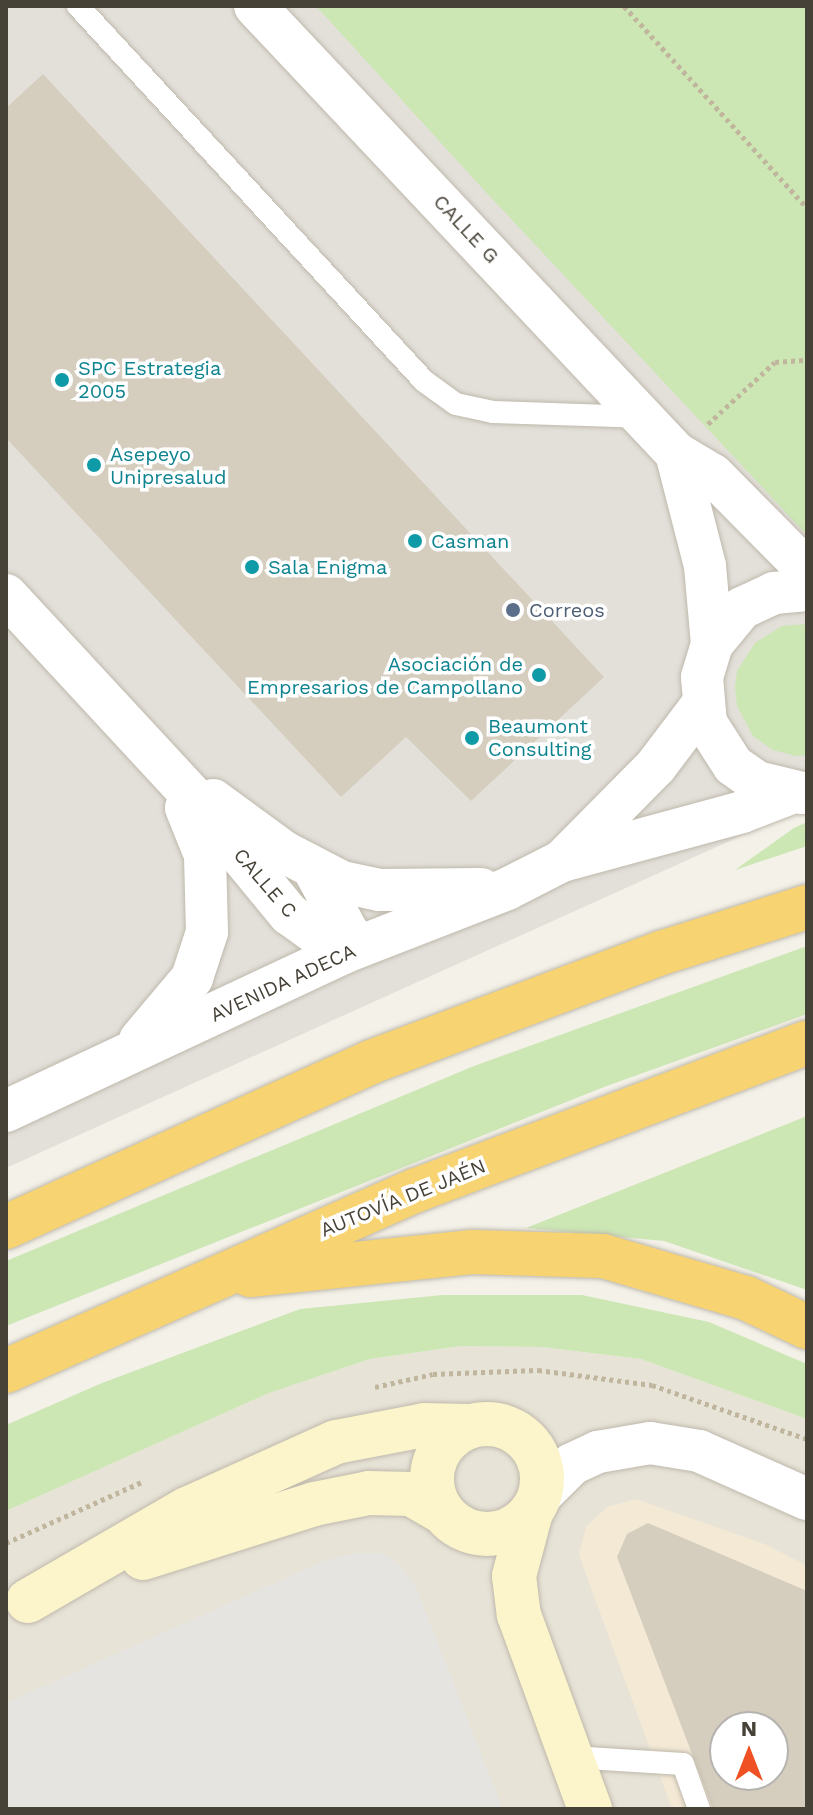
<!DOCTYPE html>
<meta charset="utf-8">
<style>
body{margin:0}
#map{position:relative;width:813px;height:1815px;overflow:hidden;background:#f4f1e9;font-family:"Work Sans",sans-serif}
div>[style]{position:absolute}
.residential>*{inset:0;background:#e7e3d7}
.commercial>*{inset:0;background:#f4e9d5}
.industrial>*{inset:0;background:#e3e0da}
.green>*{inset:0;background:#cce6b4}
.parking>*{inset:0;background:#e5e4e0}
.building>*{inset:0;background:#d5cebf}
.path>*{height:5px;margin-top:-2.5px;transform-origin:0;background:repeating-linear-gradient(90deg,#c0b69e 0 4px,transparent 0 8px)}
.roads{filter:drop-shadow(0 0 2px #bfb9ac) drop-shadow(0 0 2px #bfb9ac)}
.lane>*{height:22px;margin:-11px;padding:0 11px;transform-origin:11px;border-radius:11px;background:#fff}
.street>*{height:42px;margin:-21px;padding:0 21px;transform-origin:21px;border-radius:21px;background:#fff}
.secondary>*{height:44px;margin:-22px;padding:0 22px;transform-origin:22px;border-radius:22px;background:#fcf4cb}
.secondary>.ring{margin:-22px;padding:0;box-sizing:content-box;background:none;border:44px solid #fcf4cb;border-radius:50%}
.highway>*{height:44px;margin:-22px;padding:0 22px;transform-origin:22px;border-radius:22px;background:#f7d471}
.dots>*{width:22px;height:22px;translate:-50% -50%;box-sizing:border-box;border:4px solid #fff;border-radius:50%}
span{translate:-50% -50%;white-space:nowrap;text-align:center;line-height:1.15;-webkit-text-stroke:7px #fff;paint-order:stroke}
.street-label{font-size:20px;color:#474238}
.culture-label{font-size:20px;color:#0d838f}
.left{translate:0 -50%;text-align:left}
.right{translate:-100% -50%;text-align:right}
.service-label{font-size:20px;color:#4e5e75}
.frame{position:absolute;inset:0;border:8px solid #474238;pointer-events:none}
.north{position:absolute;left:709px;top:1711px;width:80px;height:80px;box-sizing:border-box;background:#fff;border:2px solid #b5b3af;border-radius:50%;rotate:0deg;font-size:22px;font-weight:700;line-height:32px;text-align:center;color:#474238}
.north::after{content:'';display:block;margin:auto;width:28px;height:36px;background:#ef5124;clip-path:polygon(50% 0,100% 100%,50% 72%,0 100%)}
</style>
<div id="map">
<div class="residential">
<i style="clip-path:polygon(evenodd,461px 1346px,542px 1347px,641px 1359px,807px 1419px,807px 1809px,6px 1809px,6px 1511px,269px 1393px,370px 1359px,461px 1346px,725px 1727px,773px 1727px,773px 1775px,725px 1775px,725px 1727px)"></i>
</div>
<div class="commercial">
<i style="clip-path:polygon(evenodd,636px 1499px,767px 1545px,807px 1566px,807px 1809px,672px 1809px,579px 1555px,586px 1527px,607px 1507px,636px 1499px,725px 1727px,773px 1727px,773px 1775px,725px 1775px,725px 1727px)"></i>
</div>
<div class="industrial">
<i style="clip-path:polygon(6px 6px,807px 6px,807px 806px,6px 1168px)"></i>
</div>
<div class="green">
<i style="clip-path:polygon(316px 6px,807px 6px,807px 535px,483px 189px)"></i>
<i style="clip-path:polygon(807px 624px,807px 755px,796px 756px,773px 750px,753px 736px,737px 706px,735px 687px,737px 671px,755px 643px,782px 626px)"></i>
<i style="clip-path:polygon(807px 822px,807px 846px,735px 870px,794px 828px)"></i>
<i style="clip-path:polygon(807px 946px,807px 1014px,604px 1087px,6px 1326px,6px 1261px,474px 1066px)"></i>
<i style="clip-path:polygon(807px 1116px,807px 1290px,664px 1241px,526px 1228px)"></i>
<i style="clip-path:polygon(443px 1295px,582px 1295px,709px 1322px,807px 1364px,807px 1419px,641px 1359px,542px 1347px,461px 1346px,370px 1359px,269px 1393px,6px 1511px,6px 1425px,102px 1383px,300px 1309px)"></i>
</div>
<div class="parking">
<i style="clip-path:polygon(355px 1553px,383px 1553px,402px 1567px,416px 1588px,503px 1809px,6px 1809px,6px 1703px,324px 1561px)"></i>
</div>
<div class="building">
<i style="clip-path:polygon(43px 74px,604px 677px,471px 801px,406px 737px,341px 797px,6px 438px,6px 108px)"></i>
<i style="clip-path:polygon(evenodd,648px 1523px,807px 1591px,807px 1809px,713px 1809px,617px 1557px,627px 1534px,648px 1523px,725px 1727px,773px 1727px,773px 1775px,725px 1775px,725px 1727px)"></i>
</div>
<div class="path">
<i style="left:624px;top:6px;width:273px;rotate:47.8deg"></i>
<i style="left:708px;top:424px;width:91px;rotate:-42.8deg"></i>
<i style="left:775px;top:362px;width:32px;rotate:-4deg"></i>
<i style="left:375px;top:1387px;width:59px;rotate:-12.6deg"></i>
<i style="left:433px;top:1374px;width:105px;rotate:-2.2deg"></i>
<i style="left:538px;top:1370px;width:115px;rotate:7.5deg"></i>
<i style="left:652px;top:1385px;width:164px;rotate:19.2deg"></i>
<i style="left:6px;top:1543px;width:151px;rotate:-24.2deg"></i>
</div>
<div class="roads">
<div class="lane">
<i style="left:78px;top:6px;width:510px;rotate:47.3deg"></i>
<i style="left:424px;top:381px;width:39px;rotate:36deg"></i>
<i style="left:456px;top:404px;width:38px;rotate:12deg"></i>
<i style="left:493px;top:412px;width:147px;rotate:1.9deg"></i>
<i style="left:571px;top:1757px;width:112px;rotate:3.6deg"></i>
<i style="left:683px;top:1764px;width:48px;rotate:70.4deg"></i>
</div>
<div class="street">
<i style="left:255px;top:6px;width:614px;rotate:46.72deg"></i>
<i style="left:676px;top:453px;width:43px;rotate:30.7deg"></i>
<i style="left:713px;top:475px;width:134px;rotate:45.3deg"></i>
<i style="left:676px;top:453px;width:117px;rotate:75.6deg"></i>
<i style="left:705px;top:566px;width:78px;rotate:84.9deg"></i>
<i style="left:6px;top:595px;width:271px;rotate:47.2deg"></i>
<i style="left:190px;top:794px;width:156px;rotate:50.5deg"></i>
<i style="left:289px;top:914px;width:67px;rotate:35.8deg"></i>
<i style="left:343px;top:953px;width:21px;rotate:-76deg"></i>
<i style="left:348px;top:933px;width:74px;rotate:-118.3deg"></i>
<i style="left:802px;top:793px;width:46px;rotate:-166.3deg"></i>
<i style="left:757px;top:782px;width:29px;rotate:-145deg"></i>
<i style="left:733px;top:765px;width:50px;rotate:-122.7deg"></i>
<i style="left:706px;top:723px;width:46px;rotate:-95deg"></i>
<i style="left:702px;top:677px;width:34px;rotate:-73deg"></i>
<i style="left:712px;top:644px;width:47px;rotate:-50.2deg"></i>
<i style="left:742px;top:608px;width:35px;rotate:-25deg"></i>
<i style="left:774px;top:593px;width:33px;rotate:-5deg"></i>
<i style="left:213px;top:800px;width:88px;rotate:36.2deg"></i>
<i style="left:284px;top:852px;width:65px;rotate:27.3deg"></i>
<i style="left:342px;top:882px;width:39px;rotate:12deg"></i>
<i style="left:380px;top:890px;width:101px;rotate:-0.6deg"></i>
<i style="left:563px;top:860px;width:132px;rotate:-45.3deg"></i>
<i style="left:656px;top:766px;width:76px;rotate:-53deg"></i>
<i style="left:140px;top:1040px;width:81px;rotate:-50deg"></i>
<i style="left:192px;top:978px;width:48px;rotate:-71.9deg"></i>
<i style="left:207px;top:932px;width:77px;rotate:-91.5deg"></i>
<i style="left:205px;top:855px;width:51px;rotate:-112deg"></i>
<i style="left:6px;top:1111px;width:372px;rotate:-25.1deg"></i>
<i style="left:343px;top:953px;width:176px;rotate:-21.3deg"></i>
<i style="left:507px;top:889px;width:62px;rotate:-27deg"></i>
<i style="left:562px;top:861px;width:187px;rotate:-15.2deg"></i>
<i style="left:742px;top:812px;width:53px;rotate:-21.2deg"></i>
<i style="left:540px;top:1496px;width:45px;rotate:-45deg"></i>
<i style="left:572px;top:1464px;width:29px;rotate:-25deg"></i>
<i style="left:598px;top:1452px;width:53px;rotate:-9.8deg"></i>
<i style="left:650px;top:1443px;width:50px;rotate:9.3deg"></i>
<i style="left:699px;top:1451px;width:118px;rotate:24deg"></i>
</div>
<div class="secondary">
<i class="ring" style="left:432px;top:1424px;width:66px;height:66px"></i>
<i style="left:531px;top:1512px;width:66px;rotate:104.9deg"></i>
<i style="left:514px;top:1576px;width:39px;rotate:83deg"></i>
<i style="left:519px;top:1615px;width:207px;rotate:69.9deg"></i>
<i style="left:143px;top:1558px;width:179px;rotate:-17.5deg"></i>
<i style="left:314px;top:1504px;width:56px;rotate:-11.3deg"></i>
<i style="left:369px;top:1493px;width:42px;rotate:1.4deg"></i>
<i style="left:411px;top:1494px;width:36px;rotate:30deg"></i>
<i style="left:28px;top:1601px;width:184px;rotate:-30.1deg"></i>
<i style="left:187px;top:1509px;width:163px;rotate:-24.2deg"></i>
<i style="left:336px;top:1442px;width:90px;rotate:-10.9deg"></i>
<i style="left:424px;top:1425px;width:46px;rotate:1.2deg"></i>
</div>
<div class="highway">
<i style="left:6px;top:1227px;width:401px;rotate:-24.3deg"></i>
<i style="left:371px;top:1062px;width:310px;rotate:-20.6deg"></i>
<i style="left:661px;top:953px;width:153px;rotate:-17.5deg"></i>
<i style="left:250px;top:1275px;width:224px;rotate:-5.9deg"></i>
<i style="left:473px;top:1252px;width:130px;rotate:1.8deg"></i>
<i style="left:603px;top:1256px;width:149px;rotate:16.4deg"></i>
<i style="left:746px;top:1298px;width:68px;rotate:25.4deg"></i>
<i style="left:6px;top:1371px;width:449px;rotate:-23.8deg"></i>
<i style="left:417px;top:1190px;width:417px;rotate:-20.7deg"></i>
</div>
</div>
<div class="dots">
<i style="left:62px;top:380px;background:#0f9aa8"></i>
<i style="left:94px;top:465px;background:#0f9aa8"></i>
<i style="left:415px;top:541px;background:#0f9aa8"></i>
<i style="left:252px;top:567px;background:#0f9aa8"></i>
<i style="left:513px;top:610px;background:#5c6f8a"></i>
<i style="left:539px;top:675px;background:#0f9aa8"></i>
<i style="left:472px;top:738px;background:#0f9aa8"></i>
</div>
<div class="street-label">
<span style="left:466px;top:229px;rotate:47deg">CALLE G</span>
<span style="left:265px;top:883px;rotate:49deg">CALLE C</span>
<span style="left:283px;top:983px;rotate:-25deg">AVENIDA ADECA</span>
<span style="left:403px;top:1198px;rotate:-22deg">AUTOVÍA DE JAÉN</span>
</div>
<div class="culture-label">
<span class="left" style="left:78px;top:380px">SPC Estrategia<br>2005</span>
<span class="left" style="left:110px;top:466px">Asepeyo<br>Unipresalud</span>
<span class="left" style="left:431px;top:541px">Casman</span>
<span class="left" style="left:268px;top:567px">Sala Enigma</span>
<span class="right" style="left:523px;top:676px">Asociación de<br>Empresarios de Campollano</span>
<span class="left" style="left:488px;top:738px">Beaumont<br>Consulting</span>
</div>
<div class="service-label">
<span class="left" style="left:529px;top:610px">Correos</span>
</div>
<div class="frame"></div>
<div class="north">N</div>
</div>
